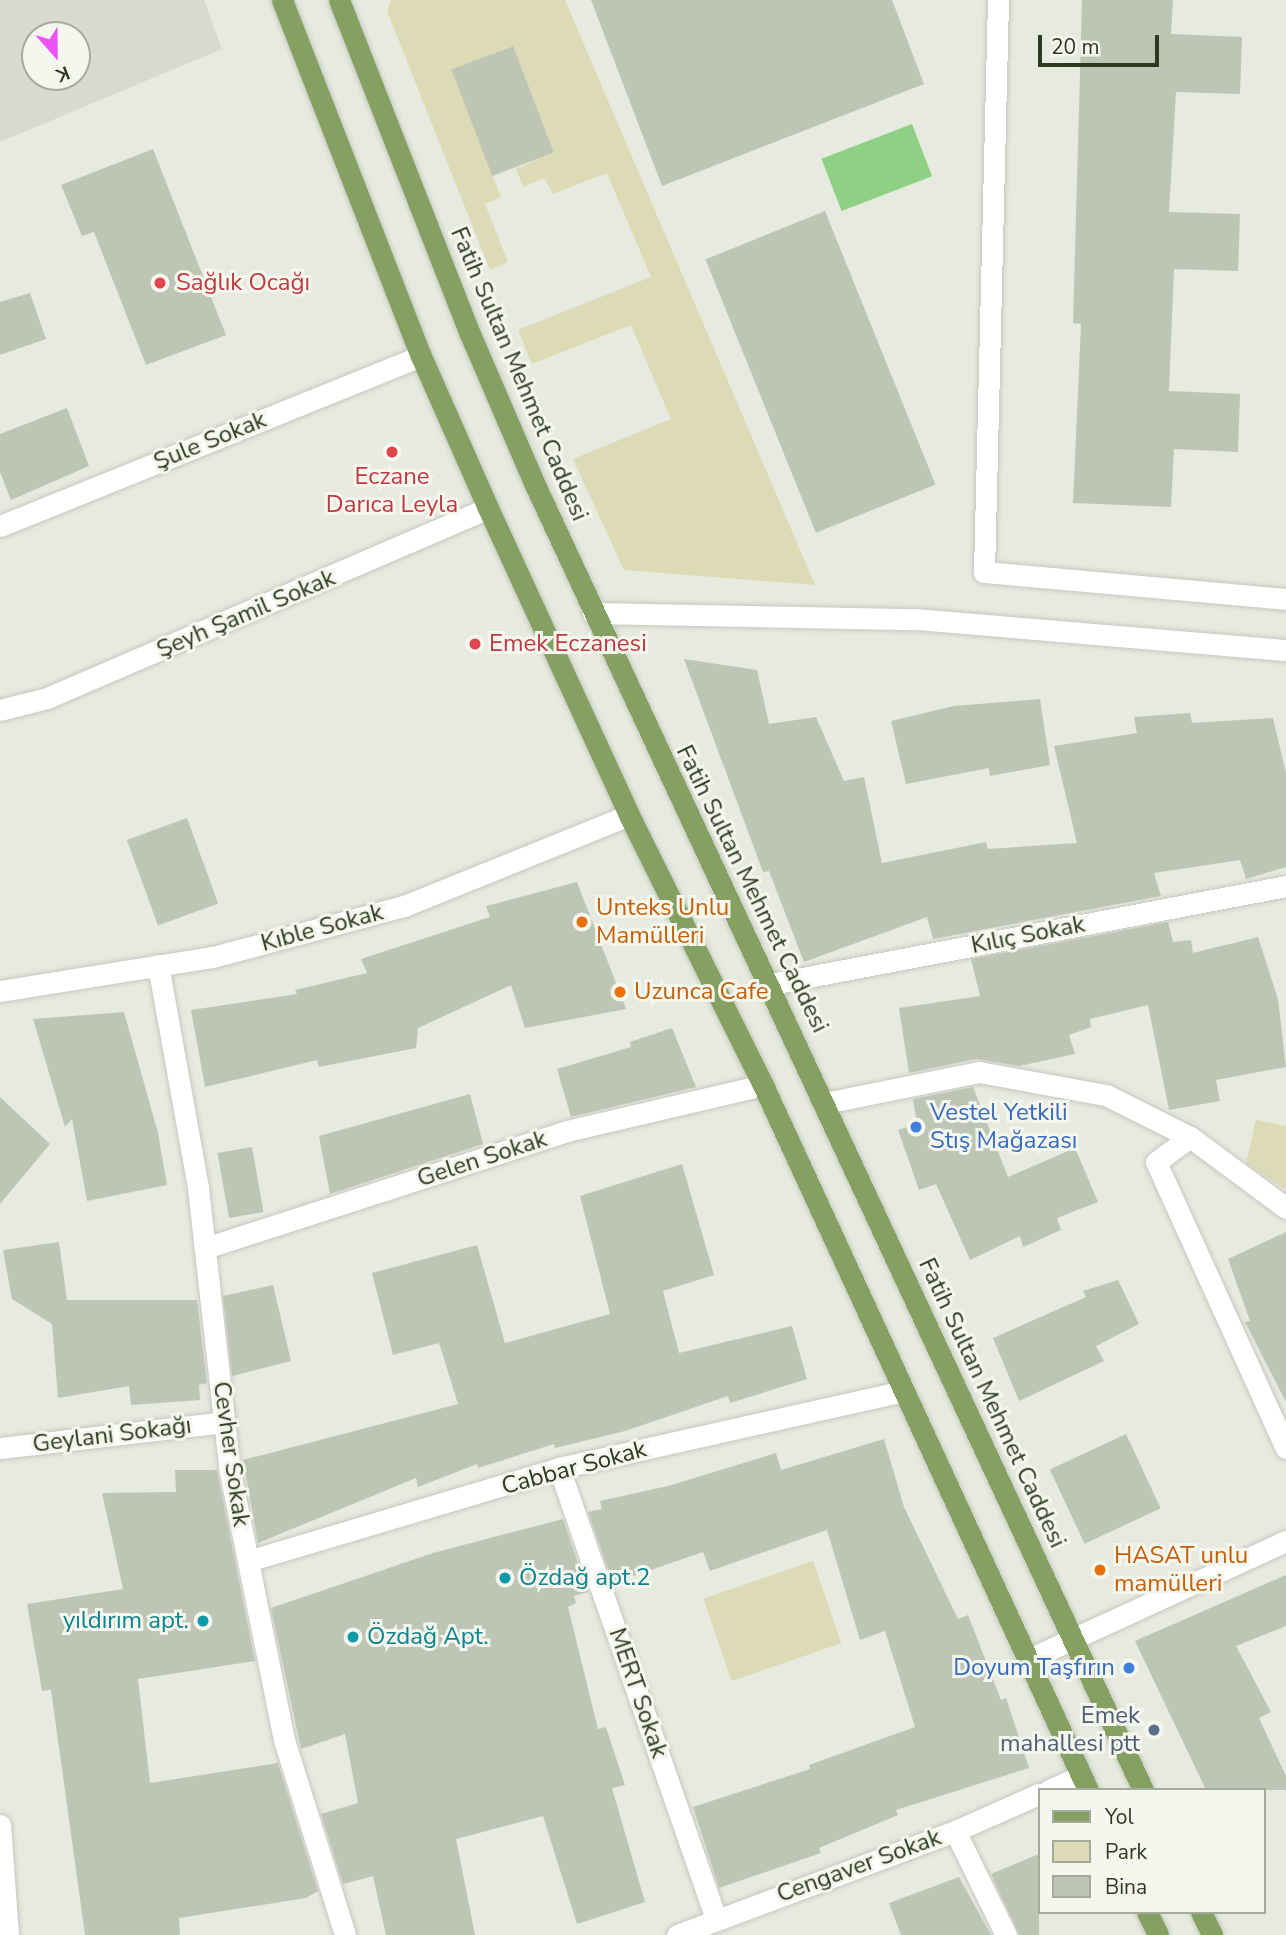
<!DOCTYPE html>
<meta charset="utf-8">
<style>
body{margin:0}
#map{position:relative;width:1286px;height:1935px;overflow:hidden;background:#e7eade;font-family:"Nunito Sans",sans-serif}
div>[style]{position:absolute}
.built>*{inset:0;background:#d7dacc}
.green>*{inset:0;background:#dcdbb6;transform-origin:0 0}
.water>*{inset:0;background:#8fd184;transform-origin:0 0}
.building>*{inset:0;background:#bfc5b4;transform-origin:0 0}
.roads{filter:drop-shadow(0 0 2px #c4c8c0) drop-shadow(0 0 2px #c4c8c0)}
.service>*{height:21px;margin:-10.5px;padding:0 10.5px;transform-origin:10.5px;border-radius:10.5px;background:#fff}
.minor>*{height:21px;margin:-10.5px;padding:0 10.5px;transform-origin:10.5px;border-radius:10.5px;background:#fff}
.primary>*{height:21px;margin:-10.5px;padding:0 10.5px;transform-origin:10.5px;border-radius:10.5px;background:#84a162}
.dots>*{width:19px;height:19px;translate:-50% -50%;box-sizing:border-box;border:4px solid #f5f7ee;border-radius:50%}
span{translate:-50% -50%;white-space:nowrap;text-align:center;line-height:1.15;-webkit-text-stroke:6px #f5f7ee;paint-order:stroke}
.health-label{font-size:24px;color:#be3a42}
.left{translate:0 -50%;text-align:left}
.street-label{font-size:24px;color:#2e3a1f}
.food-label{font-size:24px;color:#c56008}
.shop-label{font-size:24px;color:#366cbe}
.right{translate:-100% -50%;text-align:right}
.culture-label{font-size:24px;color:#0d838f}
.service-label{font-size:24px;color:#4e5e75}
.legend{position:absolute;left:1038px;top:1788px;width:228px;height:126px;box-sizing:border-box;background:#f5f7ee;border:2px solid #a5ab9b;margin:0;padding:9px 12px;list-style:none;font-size:21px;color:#2e3a1f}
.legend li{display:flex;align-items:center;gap:14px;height:35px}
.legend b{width:35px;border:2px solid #a5ab9b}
.north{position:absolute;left:21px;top:21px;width:70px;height:70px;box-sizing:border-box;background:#f5f7ee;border:2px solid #a5ab9b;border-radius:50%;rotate:159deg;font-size:19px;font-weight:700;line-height:28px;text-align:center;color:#2e3a1f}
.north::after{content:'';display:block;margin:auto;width:24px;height:32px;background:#ed52f5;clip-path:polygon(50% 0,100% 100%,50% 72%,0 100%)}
.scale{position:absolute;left:1038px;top:35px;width:121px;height:32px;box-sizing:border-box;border:4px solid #2e3a1f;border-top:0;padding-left:9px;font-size:21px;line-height:24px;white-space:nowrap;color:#2e3a1f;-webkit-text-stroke:5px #f5f7ee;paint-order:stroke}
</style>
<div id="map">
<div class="built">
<i style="clip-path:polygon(evenodd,0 0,204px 0,222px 49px,0 142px,0 0,35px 35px,77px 35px,77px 77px,35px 77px,35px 35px)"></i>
</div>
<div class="green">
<i style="clip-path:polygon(391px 0,565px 0,815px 585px,624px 570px,573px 459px,671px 419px,631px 325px,532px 364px,518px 330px,651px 277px,607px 173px,553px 194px,544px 178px,523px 187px,516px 169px,554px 152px,512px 46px,452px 71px,501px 197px,485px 204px,508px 262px,490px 270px,387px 11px)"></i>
<i style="clip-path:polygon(1256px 1120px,1286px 1126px,1286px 1190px,1246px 1163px)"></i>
<i style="left:813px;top:1561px;width:87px;height:116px;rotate:71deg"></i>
</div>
<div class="water">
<i style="left:912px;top:124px;width:56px;height:97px;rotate:69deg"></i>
</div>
<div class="building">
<i style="clip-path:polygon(591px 0,892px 0,924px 84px,662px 186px)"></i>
<i style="clip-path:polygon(1082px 0,1173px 0,1171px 34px,1242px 37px,1240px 94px,1176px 92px,1169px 212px,1240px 214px,1238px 271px,1174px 269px,1169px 391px,1240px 394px,1238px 452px,1174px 449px,1171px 507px,1073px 503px,1081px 324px,1073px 323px)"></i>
<i style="left:513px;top:46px;width:114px;height:66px;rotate:69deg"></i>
<i style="clip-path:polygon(153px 149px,226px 335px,146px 365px,94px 232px,82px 236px,61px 185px)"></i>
<i style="left:825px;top:211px;width:295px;height:129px;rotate:68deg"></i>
<i style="clip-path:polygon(30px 293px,46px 339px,0 355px,0 302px)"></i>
<i style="clip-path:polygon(67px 408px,89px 466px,11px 500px,0 472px,0 434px)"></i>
<i style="clip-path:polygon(684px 659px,757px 670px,769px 724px,816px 717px,844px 781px,864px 777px,882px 863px,986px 842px,988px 849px,1077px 843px,1054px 746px,1137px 733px,1134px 717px,1190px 713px,1192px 723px,1273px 718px,1286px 773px,1286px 867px,1246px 879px,1240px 860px,1154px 873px,1161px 896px,933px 939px,927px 917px,804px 962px,769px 871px,763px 872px)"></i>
<i style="clip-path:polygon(1040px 699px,1050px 765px,990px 776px,989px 768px,906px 784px,891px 721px,954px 706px)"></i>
<i style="left:187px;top:818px;width:91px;height:64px;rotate:70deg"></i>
<i style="clip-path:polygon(577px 882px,626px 1009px,525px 1028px,511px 985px,418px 1028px,416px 1048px,319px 1067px,317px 1060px,205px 1087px,191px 1010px,297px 994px,295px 990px,367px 973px,361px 959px,490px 917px,486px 906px)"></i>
<i style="clip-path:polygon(1168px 922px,1173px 942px,1191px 940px,1193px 953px,1258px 937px,1278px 999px,1286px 1067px,1216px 1080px,1220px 1101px,1169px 1110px,1148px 1005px,1090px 1019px,1091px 1027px,1069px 1035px,1075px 1054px,1019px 1066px,976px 1059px,909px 1073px,899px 1008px,980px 996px,971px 959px)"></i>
<i style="clip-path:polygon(124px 1012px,158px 1133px,167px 1185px,87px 1201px,72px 1119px,65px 1127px,33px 1019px)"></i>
<i style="clip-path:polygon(672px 1028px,696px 1087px,571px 1117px,557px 1069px,631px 1047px,630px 1042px)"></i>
<i style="clip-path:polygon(973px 1087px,1008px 1177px,1075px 1148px,1098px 1202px,1057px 1218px,1061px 1230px,1023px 1247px,1020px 1236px,970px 1260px,936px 1184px,919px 1190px,898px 1130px,917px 1124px,913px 1099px)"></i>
<i style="clip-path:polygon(470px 1094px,483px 1144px,330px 1194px,319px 1136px)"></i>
<i style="clip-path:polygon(0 1097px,50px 1144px,0 1204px)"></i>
<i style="left:252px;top:1147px;width:66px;height:35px;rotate:80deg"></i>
<i style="clip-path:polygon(682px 1164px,714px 1275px,663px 1291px,679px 1353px,792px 1326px,807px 1379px,730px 1403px,728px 1396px,625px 1431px,555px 1448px,554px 1444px,478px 1468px,477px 1464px,418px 1487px,416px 1478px,258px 1543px,243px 1460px,458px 1404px,439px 1343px,393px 1355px,372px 1273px,477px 1245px,505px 1343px,610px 1314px,580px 1196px)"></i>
<i style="clip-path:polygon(1286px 1232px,1286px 1402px,1245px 1322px,1250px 1321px,1228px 1259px)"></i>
<i style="clip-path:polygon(59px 1242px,67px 1300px,197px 1300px,207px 1383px,199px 1385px,200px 1400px,131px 1405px,129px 1386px,58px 1398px,52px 1324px,12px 1299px,3px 1250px)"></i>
<i style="clip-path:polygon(1118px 1280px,1139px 1324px,1096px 1346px,1104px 1361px,1019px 1401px,993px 1338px,1086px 1297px,1083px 1291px)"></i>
<i style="clip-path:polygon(273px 1285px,291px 1361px,232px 1376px,223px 1296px)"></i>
<i style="left:1126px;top:1434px;width:82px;height:84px;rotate:65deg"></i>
<i style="clip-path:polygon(884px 1439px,904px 1507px,958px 1619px,968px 1615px,1001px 1700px,1006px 1698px,1029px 1768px,896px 1810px,898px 1815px,819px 1848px,821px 1853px,719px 1888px,693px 1807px,810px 1769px,809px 1765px,915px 1727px,885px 1631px,860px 1640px,827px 1530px,710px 1571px,703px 1552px,613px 1583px,588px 1512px,602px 1509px,600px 1501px,668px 1486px,776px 1453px,781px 1470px)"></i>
<i style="clip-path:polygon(175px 1470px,217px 1470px,255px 1661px,138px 1679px,150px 1783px,278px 1763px,318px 1891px,306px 1898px,179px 1918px,180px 1935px,85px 1935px,51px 1690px,42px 1691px,27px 1604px,123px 1589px,102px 1493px,176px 1492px)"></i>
<i style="clip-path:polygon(563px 1519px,588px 1592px,574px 1596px,576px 1603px,568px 1607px,598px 1729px,606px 1727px,625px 1785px,612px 1788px,645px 1902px,577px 1924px,543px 1816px,456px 1839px,475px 1935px,386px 1935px,373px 1876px,343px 1884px,321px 1814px,358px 1803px,345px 1734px,301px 1749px,271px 1608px,433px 1553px)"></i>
<i style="clip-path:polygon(1286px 1575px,1286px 1626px,1236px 1646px,1271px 1712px,1259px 1718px,1286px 1776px,1286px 1790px,1206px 1790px,1135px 1641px)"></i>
<i style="clip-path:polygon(1039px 1854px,1039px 1935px,1019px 1935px,991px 1874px)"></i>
<i style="clip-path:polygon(959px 1877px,991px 1935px,901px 1935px,889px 1903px)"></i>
</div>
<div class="roads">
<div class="service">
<i style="left:998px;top:0;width:572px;rotate:91.4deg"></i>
<i style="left:984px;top:572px;width:303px;rotate:5.1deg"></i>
</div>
<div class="minor">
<i style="left:0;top:526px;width:454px;rotate:-22deg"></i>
<i style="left:593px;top:613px;width:323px;rotate:1.1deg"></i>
<i style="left:916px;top:619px;width:371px;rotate:4.8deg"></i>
<i style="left:0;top:710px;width:49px;rotate:-14.3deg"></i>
<i style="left:47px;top:698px;width:480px;rotate:-23.3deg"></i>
<i style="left:158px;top:965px;width:227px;rotate:79.8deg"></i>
<i style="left:198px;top:1188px;width:286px;rotate:83.6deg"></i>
<i style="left:230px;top:1472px;width:273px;rotate:78.6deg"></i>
<i style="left:284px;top:1740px;width:204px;rotate:72.6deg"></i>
<i style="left:771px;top:984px;width:524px;rotate:-10.77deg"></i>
<i style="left:0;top:991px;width:216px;rotate:-9.1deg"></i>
<i style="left:213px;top:957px;width:198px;rotate:-15deg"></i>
<i style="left:404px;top:906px;width:243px;rotate:-22deg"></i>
<i style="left:825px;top:1103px;width:157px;rotate:-11.4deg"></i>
<i style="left:979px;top:1072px;width:129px;rotate:10.3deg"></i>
<i style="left:1106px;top:1095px;width:94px;rotate:26.6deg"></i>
<i style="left:1190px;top:1137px;width:119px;rotate:36.5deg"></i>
<i style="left:1190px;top:1137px;width:42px;rotate:143.7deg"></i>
<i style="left:1156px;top:1162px;width:314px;rotate:65.6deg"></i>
<i style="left:205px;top:1248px;width:380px;rotate:-17.9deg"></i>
<i style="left:567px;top:1131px;width:201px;rotate:-13.2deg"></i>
<i style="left:0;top:1448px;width:226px;rotate:-6.6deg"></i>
<i style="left:559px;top:1468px;width:477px;rotate:70.8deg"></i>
<i style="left:248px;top:1561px;width:325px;rotate:-16.6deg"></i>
<i style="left:559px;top:1468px;width:353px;rotate:-12.6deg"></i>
<i style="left:1027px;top:1660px;width:285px;rotate:-24.7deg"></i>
<i style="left:1049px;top:1790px;width:35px;rotate:-24deg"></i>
<i style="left:0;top:1825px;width:110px;rotate:85.8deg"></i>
<i style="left:955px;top:1831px;width:116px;rotate:63.9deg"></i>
<i style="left:677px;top:1935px;width:297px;rotate:-20.5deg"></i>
<i style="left:955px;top:1831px;width:92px;rotate:-23.8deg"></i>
</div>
<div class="primary">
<i style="left:282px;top:0;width:382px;rotate:68.7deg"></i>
<i style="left:421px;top:356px;width:166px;rotate:66.2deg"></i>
<i style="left:488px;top:508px;width:338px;rotate:65.3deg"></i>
<i style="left:629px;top:815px;width:301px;rotate:63.6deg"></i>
<i style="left:763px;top:1085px;width:776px;rotate:65.25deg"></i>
<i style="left:339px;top:0;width:359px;rotate:68.6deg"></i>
<i style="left:470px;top:334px;width:167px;rotate:66.7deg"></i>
<i style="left:536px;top:487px;width:1437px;rotate:65.02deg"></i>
<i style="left:1147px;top:1912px;width:25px;rotate:64deg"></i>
<i style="left:1201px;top:1912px;width:25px;rotate:64deg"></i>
</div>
</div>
<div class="dots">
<i style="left:160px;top:283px;background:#e0444e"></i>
<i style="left:392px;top:452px;background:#e0444e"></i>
<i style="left:475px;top:644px;background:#e0444e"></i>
<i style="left:582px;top:922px;background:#e8710a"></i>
<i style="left:620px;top:992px;background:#e8710a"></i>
<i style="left:916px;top:1127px;background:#3f7fe0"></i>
<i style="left:1100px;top:1570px;background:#e8710a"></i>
<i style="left:505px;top:1578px;background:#0f9aa8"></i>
<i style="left:203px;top:1621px;background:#0f9aa8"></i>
<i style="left:353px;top:1637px;background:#0f9aa8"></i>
<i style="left:1129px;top:1668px;background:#3f7fe0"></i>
<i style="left:1154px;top:1730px;background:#5c6f8a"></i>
</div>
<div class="health-label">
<span class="left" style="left:176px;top:283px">Sağlık Ocağı</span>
<span style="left:392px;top:491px">Eczane<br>Darıca Leyla</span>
<span class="left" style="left:489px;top:644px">Emek Eczanesi</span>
</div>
<div class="street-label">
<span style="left:519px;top:374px;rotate:67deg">Fatih Sultan Mehmet Caddesi</span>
<span style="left:210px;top:441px;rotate:-22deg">Şule Sokak</span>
<span style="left:246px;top:614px;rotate:-23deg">Şeyh Şamil Sokak</span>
<span style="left:752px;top:889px;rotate:64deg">Fatih Sultan Mehmet Caddesi</span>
<span style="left:322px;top:928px;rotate:-15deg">Kıble Sokak</span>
<span style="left:1028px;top:935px;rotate:-11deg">Kılıç Sokak</span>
<span style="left:482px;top:1159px;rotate:-18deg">Gelen Sokak</span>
<span style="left:992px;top:1403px;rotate:65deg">Fatih Sultan Mehmet Caddesi</span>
<span style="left:112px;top:1435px;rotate:-7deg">Geylani Sokağı</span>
<span style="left:231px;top:1454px;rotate:82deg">Cevher Sokak</span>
<span style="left:574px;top:1468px;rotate:-15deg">Cabbar Sokak</span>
<span style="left:638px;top:1693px;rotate:71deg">MERT Sokak</span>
<span style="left:859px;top:1866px;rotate:-20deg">Cengaver Sokak</span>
</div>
<div class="food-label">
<span class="left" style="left:596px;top:922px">Unteks Unlu<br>Mamülleri</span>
<span class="left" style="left:634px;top:992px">Uzunca Cafe</span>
<span class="left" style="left:1114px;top:1570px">HASAT unlu<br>mamülleri</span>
</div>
<div class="shop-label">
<span class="left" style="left:930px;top:1127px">Vestel Yetkili<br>Stış Mağazası</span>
<span class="right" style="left:1115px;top:1668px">Doyum Taşfırın</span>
</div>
<div class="culture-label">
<span class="left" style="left:519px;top:1578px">Özdağ apt.2</span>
<span class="right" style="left:189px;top:1621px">yıldırım apt.</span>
<span class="left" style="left:367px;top:1637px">Özdağ Apt.</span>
</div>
<div class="service-label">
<span class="right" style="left:1140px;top:1730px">Emek<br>mahallesi ptt</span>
</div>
<ul class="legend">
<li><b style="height:9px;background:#84a162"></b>Yol</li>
<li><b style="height:19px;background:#dcdbb6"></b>Park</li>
<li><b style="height:19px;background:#bfc5b4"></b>Bina</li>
</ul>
<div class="north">K</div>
<div class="scale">20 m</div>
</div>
